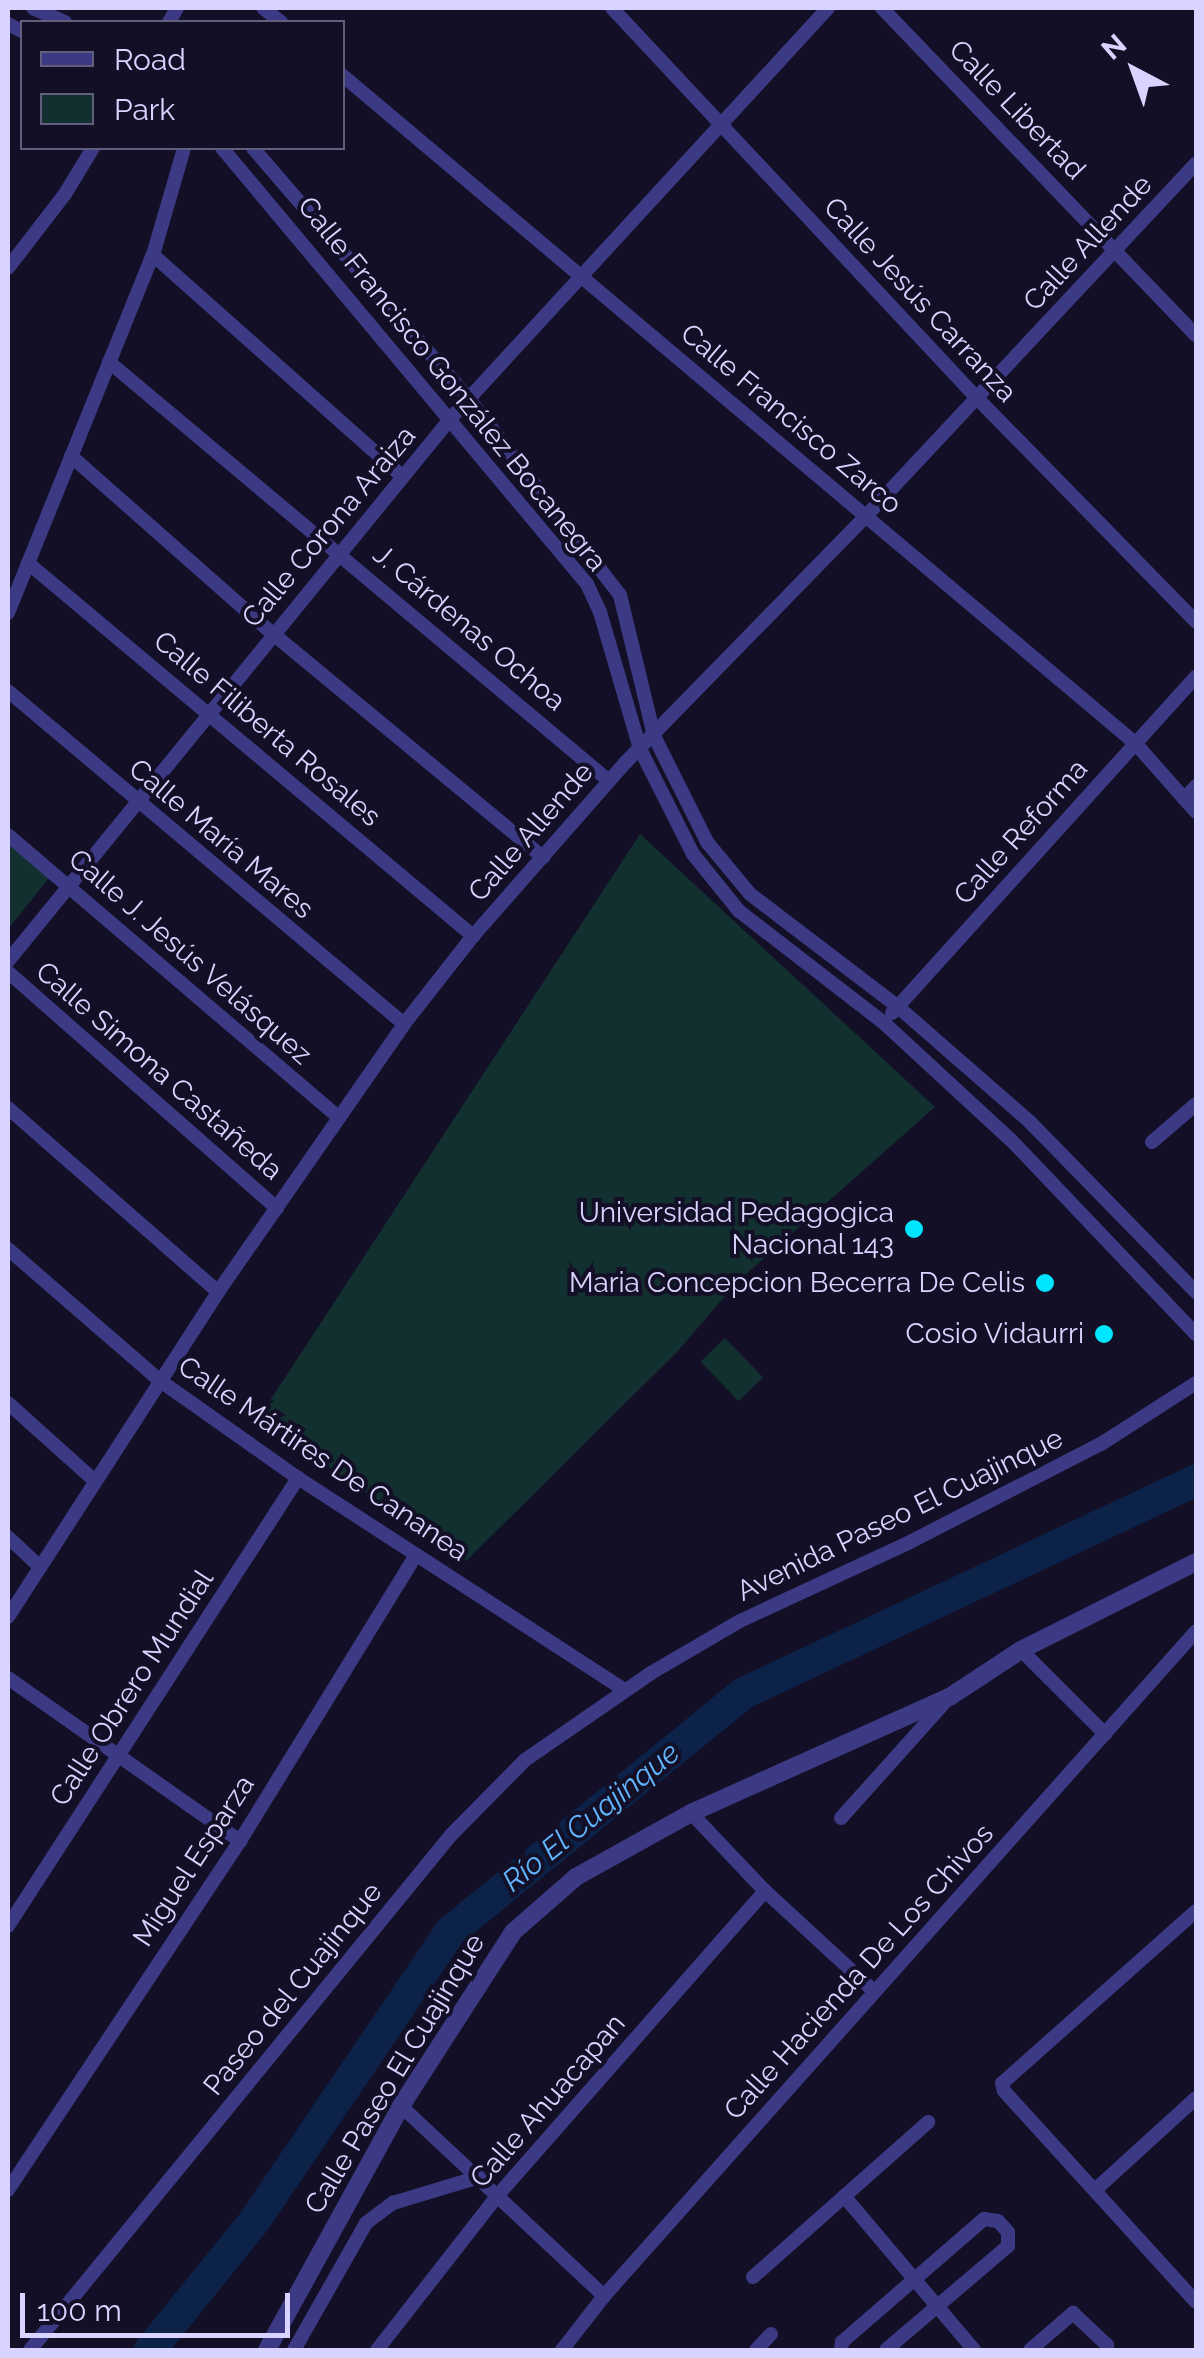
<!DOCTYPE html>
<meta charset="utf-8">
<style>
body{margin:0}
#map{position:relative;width:1204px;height:2358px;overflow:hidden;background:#130f26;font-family:Raleway,sans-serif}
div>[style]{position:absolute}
.green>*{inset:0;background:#12302f;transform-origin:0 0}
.river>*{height:32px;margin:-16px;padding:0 16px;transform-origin:16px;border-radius:16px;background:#0c2248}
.minor>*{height:14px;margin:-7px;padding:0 7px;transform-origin:7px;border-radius:7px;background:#3d3a85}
.tertiary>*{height:18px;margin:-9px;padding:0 9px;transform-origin:9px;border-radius:9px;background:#3d3a85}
.dots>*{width:28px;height:28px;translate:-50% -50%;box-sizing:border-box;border:5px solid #130f26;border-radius:50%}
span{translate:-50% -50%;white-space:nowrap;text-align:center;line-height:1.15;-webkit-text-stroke:8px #130f26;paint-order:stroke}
.street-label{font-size:28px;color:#d9d4ff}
.poi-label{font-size:28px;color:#d9d4ff}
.right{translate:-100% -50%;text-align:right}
.water-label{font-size:30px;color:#62b6ff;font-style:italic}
.frame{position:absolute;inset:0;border:10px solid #d9d4ff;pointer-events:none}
.legend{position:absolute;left:20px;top:20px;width:325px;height:130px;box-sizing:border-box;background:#130f26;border:2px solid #625e7d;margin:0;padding:12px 18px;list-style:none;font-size:30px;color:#d9d4ff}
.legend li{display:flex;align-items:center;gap:20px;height:50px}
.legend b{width:50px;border:2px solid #625e7d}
.north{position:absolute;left:1084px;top:20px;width:100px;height:100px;-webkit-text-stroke:8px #130f26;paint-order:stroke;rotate:319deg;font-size:28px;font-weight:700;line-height:40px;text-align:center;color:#d9d4ff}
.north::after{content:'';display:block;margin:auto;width:35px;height:45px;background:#d9d4ff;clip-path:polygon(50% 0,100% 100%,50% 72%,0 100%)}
.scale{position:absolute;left:20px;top:2293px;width:270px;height:45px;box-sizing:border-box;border:5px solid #d9d4ff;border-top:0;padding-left:12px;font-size:30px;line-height:35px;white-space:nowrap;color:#d9d4ff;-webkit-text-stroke:8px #130f26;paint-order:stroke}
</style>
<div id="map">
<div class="green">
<i style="clip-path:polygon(640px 834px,935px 1107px,736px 1283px,678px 1351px,466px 1561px,258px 1419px)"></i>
<i style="clip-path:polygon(8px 844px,50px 877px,8px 929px)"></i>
<i style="left:725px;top:1338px;width:55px;height:34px;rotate:46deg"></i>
</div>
<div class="river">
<i style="left:150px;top:2350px;width:164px;rotate:-51deg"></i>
<i style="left:253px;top:2223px;width:353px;rotate:-55.9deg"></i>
<i style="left:451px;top:1931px;width:377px;rotate:-39.1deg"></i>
<i style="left:744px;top:1693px;width:500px;rotate:-25.2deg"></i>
</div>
<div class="minor">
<i style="left:33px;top:8px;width:35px;rotate:24deg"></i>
<i style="left:263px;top:8px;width:23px;rotate:38deg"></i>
<i style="left:612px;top:8px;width:533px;rotate:46.9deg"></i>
<i style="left:976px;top:397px;width:315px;rotate:45.6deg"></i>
<i style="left:882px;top:8px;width:454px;rotate:46.2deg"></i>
<i style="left:169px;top:22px;width:16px;rotate:-60deg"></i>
<i style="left:8px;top:24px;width:16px;rotate:27deg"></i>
<i style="left:342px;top:75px;width:1037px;rotate:40.11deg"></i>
<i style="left:1135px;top:743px;width:92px;rotate:48.5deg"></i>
<i style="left:222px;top:148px;width:569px;rotate:50.07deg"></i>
<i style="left:587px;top:584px;width:31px;rotate:65deg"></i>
<i style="left:600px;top:612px;width:143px;rotate:73.7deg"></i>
<i style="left:640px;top:749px;width:118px;rotate:63.2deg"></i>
<i style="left:693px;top:854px;width:73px;rotate:51.1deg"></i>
<i style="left:739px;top:911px;width:183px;rotate:37.7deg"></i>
<i style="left:884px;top:1023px;width:174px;rotate:42.7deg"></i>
<i style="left:1012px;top:1141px;width:267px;rotate:46.4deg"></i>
<i style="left:253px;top:148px;width:331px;rotate:49.3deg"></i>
<i style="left:469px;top:399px;width:247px;rotate:52.4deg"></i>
<i style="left:620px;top:595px;width:145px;rotate:76.4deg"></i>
<i style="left:654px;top:736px;width:119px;rotate:63.4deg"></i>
<i style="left:707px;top:842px;width:67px;rotate:50.4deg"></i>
<i style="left:750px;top:894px;width:185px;rotate:37.3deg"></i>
<i style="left:897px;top:1006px;width:175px;rotate:41.1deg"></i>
<i style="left:1029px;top:1121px;width:239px;rotate:45.7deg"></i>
<i style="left:153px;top:255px;width:334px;rotate:41.6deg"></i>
<i style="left:8px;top:268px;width:93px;rotate:-52.4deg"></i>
<i style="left:65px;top:194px;width:54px;rotate:-58.7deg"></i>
<i style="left:109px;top:362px;width:652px;rotate:39.96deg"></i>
<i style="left:71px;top:456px;width:268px;rotate:41.4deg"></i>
<i style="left:272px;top:633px;width:352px;rotate:39.6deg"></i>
<i style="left:28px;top:563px;width:581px;rotate:39.97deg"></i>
<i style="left:8px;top:613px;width:386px;rotate:-68deg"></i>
<i style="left:153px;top:255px;width:111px;rotate:-73.8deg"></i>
<i style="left:8px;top:691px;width:517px;rotate:40.06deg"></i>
<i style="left:1184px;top:799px;width:18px;rotate:-47deg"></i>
<i style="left:8px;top:835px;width:435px;rotate:40.5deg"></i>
<i style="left:8px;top:961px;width:701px;rotate:-50.79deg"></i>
<i style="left:451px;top:418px;width:557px;rotate:-47.4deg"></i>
<i style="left:8px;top:972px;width:358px;rotate:41.3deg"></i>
<i style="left:892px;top:1013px;width:454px;rotate:-47.9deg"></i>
<i style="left:8px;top:1108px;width:279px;rotate:41.2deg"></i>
<i style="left:1152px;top:1142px;width:58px;rotate:-40.8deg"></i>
<i style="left:8px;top:1249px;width:200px;rotate:40.9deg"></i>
<i style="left:159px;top:1380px;width:170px;rotate:35.2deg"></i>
<i style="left:298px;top:1478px;width:390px;rotate:33deg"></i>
<i style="left:8px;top:1403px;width:117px;rotate:41.9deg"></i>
<i style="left:8px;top:1537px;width:44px;rotate:43.2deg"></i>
<i style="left:8px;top:1617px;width:387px;rotate:-57.1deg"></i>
<i style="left:218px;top:1292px;width:326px;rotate:-55.2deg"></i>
<i style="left:404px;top:1024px;width:112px;rotate:-51.9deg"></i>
<i style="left:473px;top:936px;width:232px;rotate:-48.7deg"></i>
<i style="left:626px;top:762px;width:345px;rotate:-45.7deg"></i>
<i style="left:867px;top:515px;width:481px;rotate:-46.9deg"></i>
<i style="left:1021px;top:1650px;width:119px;rotate:45deg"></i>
<i style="left:8px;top:1678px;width:284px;rotate:35.1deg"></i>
<i style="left:691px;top:1813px;width:108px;rotate:46.5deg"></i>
<i style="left:765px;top:1891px;width:149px;rotate:42.6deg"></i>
<i style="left:841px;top:1818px;width:159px;rotate:-48.1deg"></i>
<i style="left:1196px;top:1911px;width:259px;rotate:138.4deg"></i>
<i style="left:1002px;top:2083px;width:8px;rotate:76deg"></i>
<i style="left:1004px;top:2091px;width:285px;rotate:47.7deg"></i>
<i style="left:8px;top:1926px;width:534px;rotate:-57.08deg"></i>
<i style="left:401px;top:2106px;width:278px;rotate:43.1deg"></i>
<i style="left:8px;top:2190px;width:419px;rotate:-56.4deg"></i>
<i style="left:240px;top:1841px;width:336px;rotate:-58.4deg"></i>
<i style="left:1095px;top:2190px;width:137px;rotate:-42.3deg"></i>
<i style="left:844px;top:2196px;width:202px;rotate:49.8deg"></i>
<i style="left:753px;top:2277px;width:234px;rotate:-41.5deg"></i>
<i style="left:30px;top:2350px;width:665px;rotate:-50.73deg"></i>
<i style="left:451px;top:1835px;width:105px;rotate:-45.4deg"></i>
<i style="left:525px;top:1760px;width:153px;rotate:-34.6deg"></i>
<i style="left:651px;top:1673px;width:103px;rotate:-30.3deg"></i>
<i style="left:740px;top:1621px;width:185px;rotate:-24.9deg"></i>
<i style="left:908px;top:1543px;width:217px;rotate:-27.2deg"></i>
<i style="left:1101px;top:1444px;width:113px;rotate:-32.7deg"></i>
<i style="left:294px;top:2350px;width:146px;rotate:-60.4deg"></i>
<i style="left:366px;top:2223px;width:34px;rotate:-37deg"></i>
<i style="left:393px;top:2203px;width:90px;rotate:-16.8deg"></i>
<i style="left:377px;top:2350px;width:197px;rotate:-52deg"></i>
<i style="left:498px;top:2195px;width:405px;rotate:-48.7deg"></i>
<i style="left:562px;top:2350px;width:68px;rotate:-52.1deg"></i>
<i style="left:604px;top:2296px;width:890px;rotate:-48.32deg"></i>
<i style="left:756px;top:2350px;width:22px;rotate:-47deg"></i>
<i style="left:841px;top:2350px;width:8px;rotate:-83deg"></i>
<i style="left:842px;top:2342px;width:188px;rotate:-40.9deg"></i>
<i style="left:984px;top:2219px;width:14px;rotate:8deg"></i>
<i style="left:998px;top:2221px;width:15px;rotate:48deg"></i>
<i style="left:1008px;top:2232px;width:14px;rotate:90deg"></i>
<i style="left:1008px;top:2246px;width:160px;rotate:139.6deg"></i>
<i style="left:1030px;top:2350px;width:57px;rotate:-40.7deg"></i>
<i style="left:1073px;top:2313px;width:47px;rotate:43.3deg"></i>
<i style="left:1107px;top:2345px;width:5px;rotate:90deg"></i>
</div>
<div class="tertiary">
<i style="left:267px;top:2350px;width:278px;rotate:-61.2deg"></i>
<i style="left:401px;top:2106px;width:207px;rotate:-57.2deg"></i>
<i style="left:513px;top:1932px;width:84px;rotate:-41.1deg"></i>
<i style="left:576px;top:1877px;width:132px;rotate:-29.1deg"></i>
<i style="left:691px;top:1813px;width:285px;rotate:-24.2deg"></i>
<i style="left:951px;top:1696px;width:84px;rotate:-33.3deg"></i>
<i style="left:1021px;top:1650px;width:196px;rotate:-26.7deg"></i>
</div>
<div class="dots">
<i style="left:914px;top:1229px;background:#00e5ff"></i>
<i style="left:1045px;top:1283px;background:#00e5ff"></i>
<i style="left:1104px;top:1334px;background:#00e5ff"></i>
</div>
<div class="street-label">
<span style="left:1017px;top:110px;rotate:46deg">Calle Libertad</span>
<span style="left:1088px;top:243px;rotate:-47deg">Calle Allende</span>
<span style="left:920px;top:300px;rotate:47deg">Calle Jesús Carranza</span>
<span style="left:452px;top:384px;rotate:51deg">Calle Francisco González Bocanegra</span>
<span style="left:791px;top:419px;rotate:40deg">Calle Francisco Zarco</span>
<span style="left:329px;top:527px;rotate:-50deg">Calle Corona Araiza</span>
<span style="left:469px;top:628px;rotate:40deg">J. Cárdenas Ochoa</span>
<span style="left:267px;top:729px;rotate:40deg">Calle Filiberta Rosales</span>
<span style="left:531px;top:832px;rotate:-49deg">Calle Allende</span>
<span style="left:1021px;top:832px;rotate:-48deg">Calle Reforma</span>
<span style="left:221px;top:839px;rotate:40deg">Calle María Mares</span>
<span style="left:190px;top:957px;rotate:41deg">Calle J. Jesús Velásquez</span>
<span style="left:159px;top:1071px;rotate:41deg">Calle Simona Castañeda</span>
<span style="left:323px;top:1459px;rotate:34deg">Calle Mártires De Cananea</span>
<span style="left:900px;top:1515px;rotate:-26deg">Avenida Paseo El Cuajinque</span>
<span style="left:132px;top:1688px;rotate:-57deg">Calle Obrero Mundial</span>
<span style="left:194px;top:1861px;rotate:-57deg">Miguel Esparza</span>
<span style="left:859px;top:1972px;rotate:-48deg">Calle Hacienda De Los Chivos</span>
<span style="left:293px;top:1989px;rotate:-51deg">Paseo del Cuajinque</span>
<span style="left:395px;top:2074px;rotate:-59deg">Calle Paseo El Cuajinque</span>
<span style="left:548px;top:2101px;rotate:-49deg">Calle Ahuacapan</span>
</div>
<div class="poi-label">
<span class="right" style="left:894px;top:1229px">Universidad Pedagogica<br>Nacional 143</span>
<span class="right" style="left:1025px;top:1283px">Maria Concepcion Becerra De Celis</span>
<span class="right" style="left:1084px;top:1334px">Cosio Vidaurri</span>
</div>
<div class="water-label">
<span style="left:591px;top:1817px;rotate:-39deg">Río El Cuajinque</span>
</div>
<div class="frame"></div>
<ul class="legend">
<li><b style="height:12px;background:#3d3a85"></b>Road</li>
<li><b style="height:28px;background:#12302f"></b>Park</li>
</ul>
<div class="north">N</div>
<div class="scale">100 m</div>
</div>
